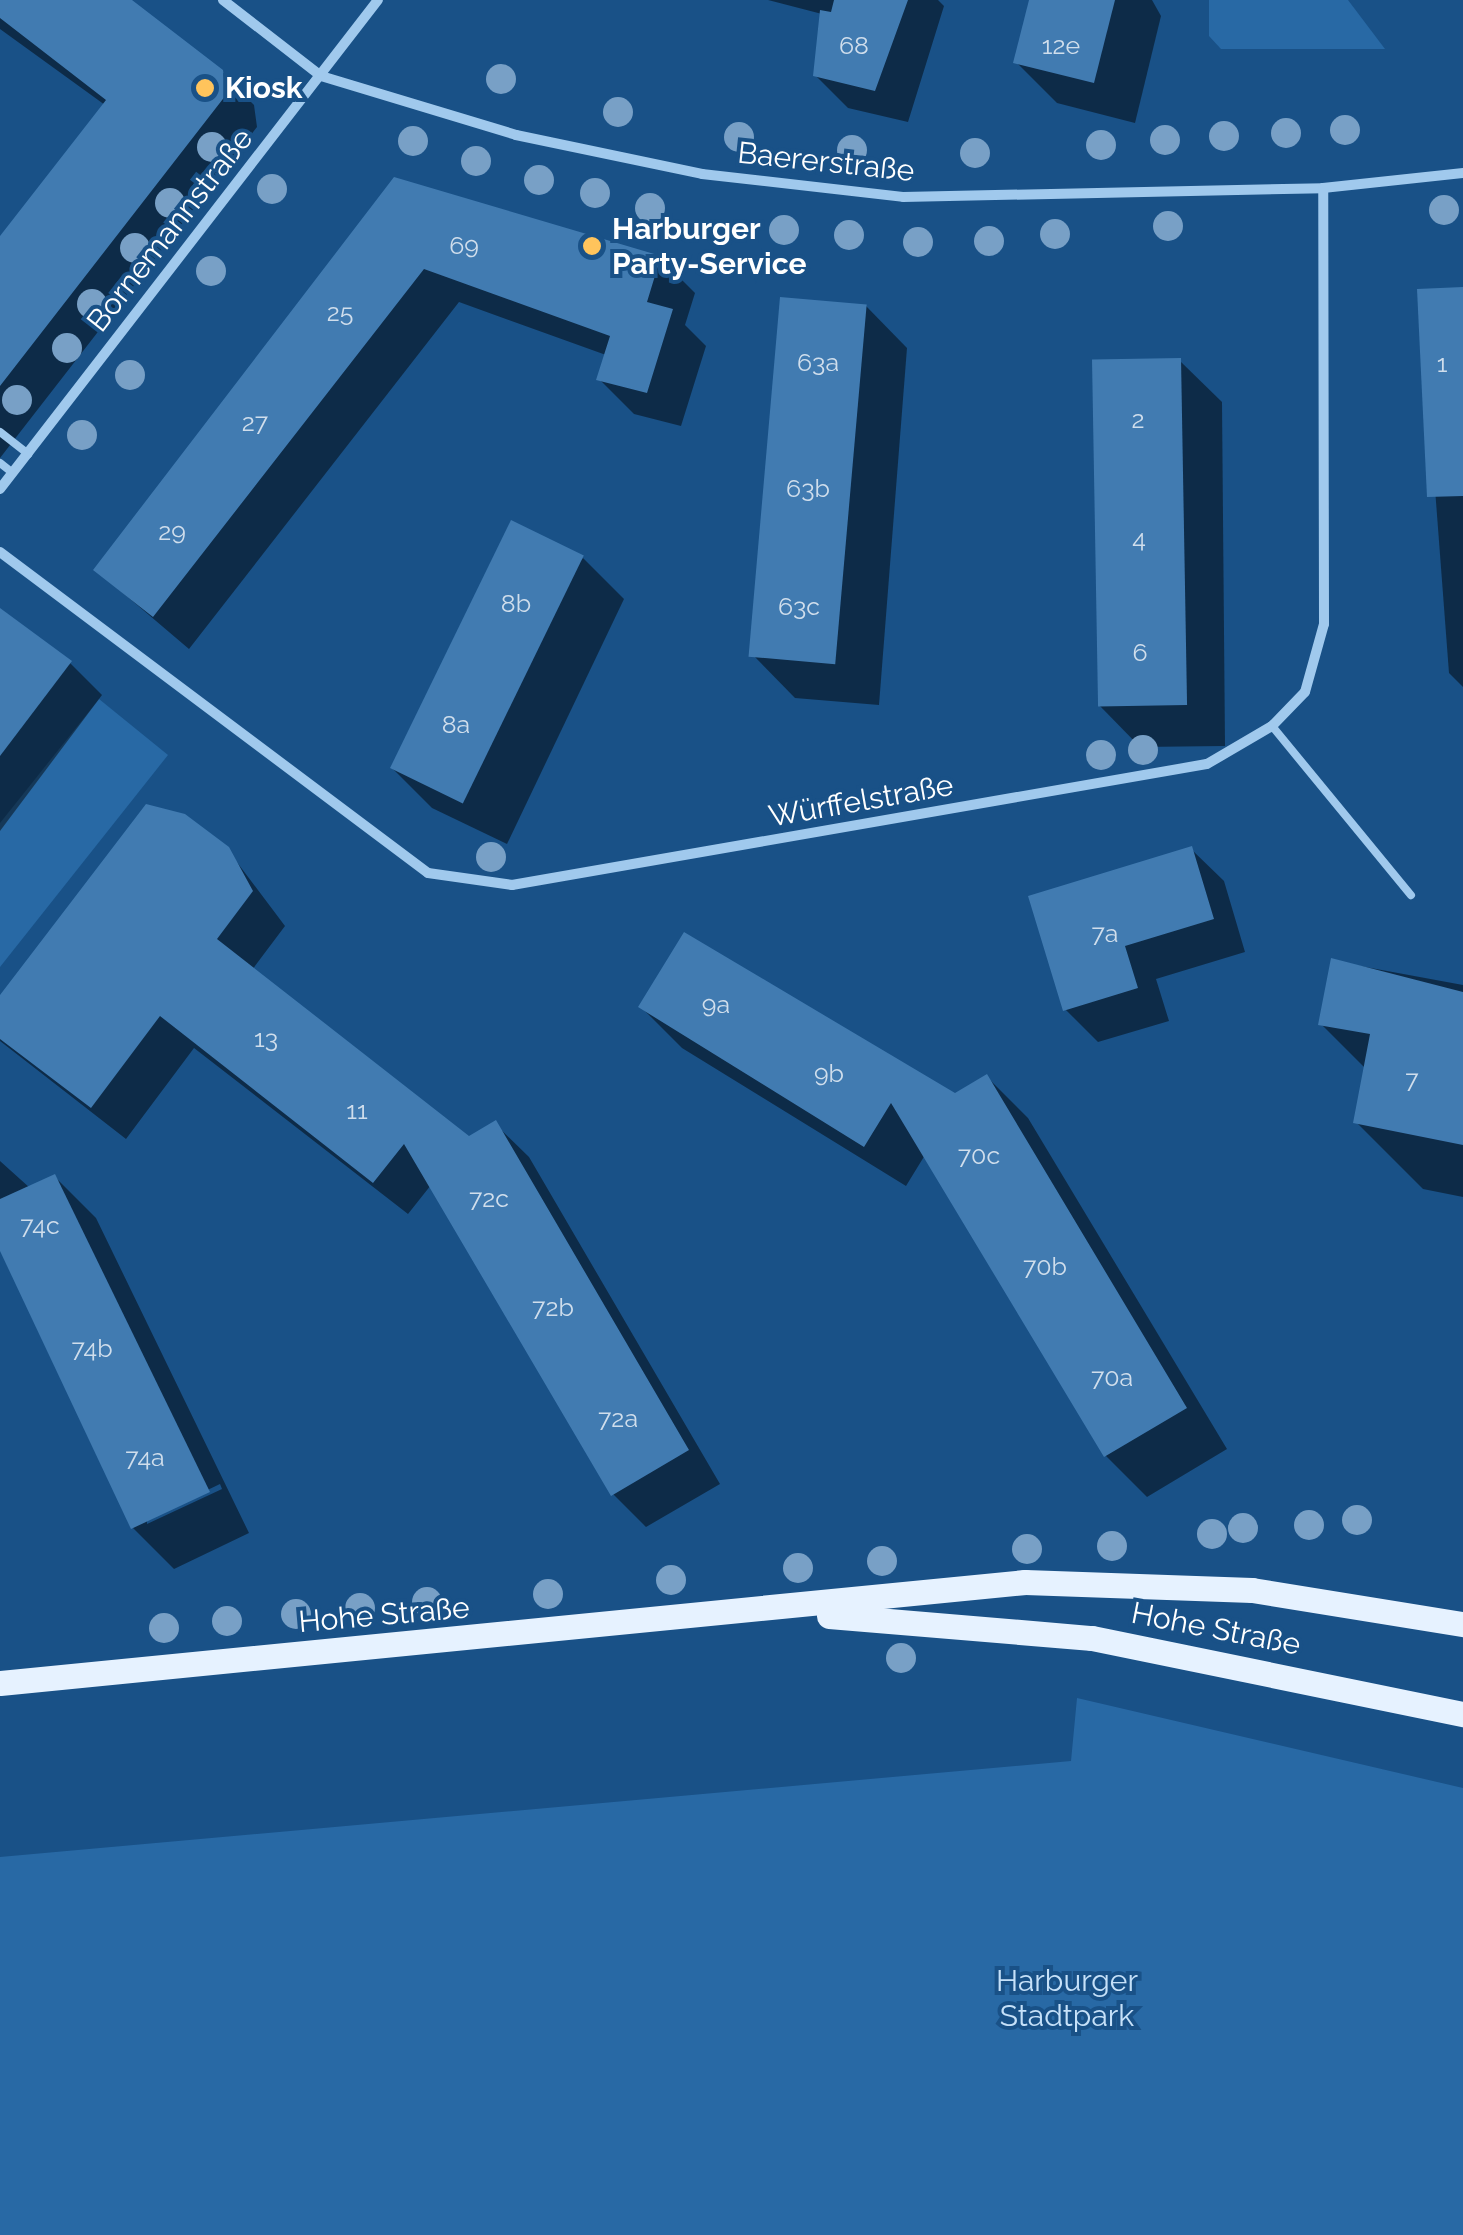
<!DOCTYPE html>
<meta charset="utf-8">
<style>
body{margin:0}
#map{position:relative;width:1463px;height:2235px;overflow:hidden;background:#195187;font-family:Raleway,sans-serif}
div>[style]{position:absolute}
.green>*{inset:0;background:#2869a5}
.shadow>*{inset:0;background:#0007}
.building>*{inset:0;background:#417bb1;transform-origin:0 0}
.service>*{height:8px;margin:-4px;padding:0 4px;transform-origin:4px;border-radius:4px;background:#a0c9ed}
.minor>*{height:10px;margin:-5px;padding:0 5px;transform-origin:5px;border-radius:5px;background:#a0c9ed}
.primary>*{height:25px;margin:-12.5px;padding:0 12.5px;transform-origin:12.5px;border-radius:12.5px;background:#e6f2ff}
.trees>*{width:30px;height:30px;margin:-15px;border-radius:50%;background:#78a0c6}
.dots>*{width:28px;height:28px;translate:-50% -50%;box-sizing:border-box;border:5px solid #195187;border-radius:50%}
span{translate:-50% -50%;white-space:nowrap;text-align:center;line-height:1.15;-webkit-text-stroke:8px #195187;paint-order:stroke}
.number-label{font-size:25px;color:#d0deec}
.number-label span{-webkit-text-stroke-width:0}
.poi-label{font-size:30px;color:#fff;font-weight:700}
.left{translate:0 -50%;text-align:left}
.street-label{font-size:30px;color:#fff}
.park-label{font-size:30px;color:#c6e1f9}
</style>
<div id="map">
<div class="green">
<i style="clip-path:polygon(1348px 0,1385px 49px,1221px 49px,1209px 36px,1209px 0)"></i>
<i style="clip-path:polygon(99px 699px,168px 755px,0 967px,0 823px)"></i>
<i style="clip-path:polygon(1077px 1698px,1463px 1788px,1463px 2235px,0 2235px,0 1857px,1071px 1761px)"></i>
</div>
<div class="shadow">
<i style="clip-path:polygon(0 0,128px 0,221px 72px,254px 105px,257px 127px,0 458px,0 241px,105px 105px,0 29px)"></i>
<i style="clip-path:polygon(768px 0,938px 0,944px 6px,908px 122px,848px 108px,815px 75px,822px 14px)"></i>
<i style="clip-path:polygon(1032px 0,1152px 0,1161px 16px,1135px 123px,1057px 103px,1016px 62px)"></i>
<i style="clip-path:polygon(395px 180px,660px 258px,695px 293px,685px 325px,706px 346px,681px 426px,634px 414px,599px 379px,606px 355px,459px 302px,189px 649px,96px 570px)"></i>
<i style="clip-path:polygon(1463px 289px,1463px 687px,1449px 673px,1420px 291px)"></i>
<i style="clip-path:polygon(866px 306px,907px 348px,879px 705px,795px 698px,754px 656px)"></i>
<i style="clip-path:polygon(1180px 361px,1222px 402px,1225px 746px,1140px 747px,1099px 705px)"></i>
<i style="clip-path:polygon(583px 558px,624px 599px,507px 844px,432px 808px,391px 767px)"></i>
<i style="clip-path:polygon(0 636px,70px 663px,102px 695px,0 831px)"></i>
<i style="clip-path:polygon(227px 849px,285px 926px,252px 970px,468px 1139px,495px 1124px,529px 1157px,720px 1484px,646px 1527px,613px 1494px,431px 1185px,408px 1214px,194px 1048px,126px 1139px,0 1041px,0 1000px)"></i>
<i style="clip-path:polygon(1191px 849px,1224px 881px,1245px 952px,1156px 979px,1169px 1021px,1098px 1042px,1065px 1009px)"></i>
<i style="clip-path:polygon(1333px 961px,1463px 985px,1463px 1197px,1423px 1189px,1356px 1122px,1366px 1069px,1321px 1024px)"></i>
<i style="clip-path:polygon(641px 1007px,955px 1096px,987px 1077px,1028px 1118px,1227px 1449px,1147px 1497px,1106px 1456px,925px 1155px,906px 1186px,682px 1048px)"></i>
<i style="clip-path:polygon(evenodd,0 1161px,30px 1188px,55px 1177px,96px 1218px,249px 1533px,174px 1569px,133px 1528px,0 1245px,0 1161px,220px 1484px,222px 1489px,147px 1524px,147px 1519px,220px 1484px)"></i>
</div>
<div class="building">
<i style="clip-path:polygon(0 0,132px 0,223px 70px,226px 95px,0 386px,0 236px,106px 100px,0 18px)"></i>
<i style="clip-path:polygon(834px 0,908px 0,875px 91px,813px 76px,820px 10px,831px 12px)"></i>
<i style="clip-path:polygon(1029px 0,1115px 0,1094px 83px,1013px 63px)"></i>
<i style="clip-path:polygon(394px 177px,661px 256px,647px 302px,673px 309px,647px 393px,596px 380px,610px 336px,424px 269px,153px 617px,93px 570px)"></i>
<i style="clip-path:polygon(1463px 287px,1463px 496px,1427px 497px,1417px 289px)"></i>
<i style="left:780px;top:297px;width:87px;height:361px;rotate:5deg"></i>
<i style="left:1181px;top:358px;width:347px;height:89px;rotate:89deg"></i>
<i style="left:511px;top:520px;width:81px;height:276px;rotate:26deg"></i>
<i style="clip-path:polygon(0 608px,72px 661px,0 756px)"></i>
<i style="clip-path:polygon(146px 804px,185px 814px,229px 847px,253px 891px,217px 939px,469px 1136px,496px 1120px,689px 1450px,611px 1496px,404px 1144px,373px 1183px,160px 1016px,91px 1108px,0 1039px,0 995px)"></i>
<i style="clip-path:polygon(1192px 846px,1214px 919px,1125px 946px,1138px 988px,1063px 1011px,1028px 896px)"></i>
<i style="clip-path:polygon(684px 932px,955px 1093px,987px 1074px,1187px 1408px,1104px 1457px,891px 1103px,864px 1147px,638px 1007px)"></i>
<i style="clip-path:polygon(1331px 958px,1463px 992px,1463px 1145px,1353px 1123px,1370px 1034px,1318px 1025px)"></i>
<i style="clip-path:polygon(55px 1174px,210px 1492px,131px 1529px,0 1251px,0 1199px)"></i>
</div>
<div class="service">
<i style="left:0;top:432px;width:36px;rotate:38deg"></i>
<i style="left:0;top:463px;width:16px;rotate:38deg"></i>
<i style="left:1272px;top:726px;width:219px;rotate:50.6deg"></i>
</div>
<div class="minor">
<i style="left:223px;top:0;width:124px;rotate:37.8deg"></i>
<i style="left:321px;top:76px;width:204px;rotate:16.8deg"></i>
<i style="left:516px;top:135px;width:190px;rotate:11.8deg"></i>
<i style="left:702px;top:174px;width:202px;rotate:6.5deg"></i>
<i style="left:903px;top:197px;width:420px;rotate:-1.2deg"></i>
<i style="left:1323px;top:188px;width:141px;rotate:-6.1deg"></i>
<i style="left:0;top:489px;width:618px;rotate:-52.3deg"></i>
<i style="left:0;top:552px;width:535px;rotate:36.87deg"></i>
<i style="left:428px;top:873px;width:85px;rotate:8.1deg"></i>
<i style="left:512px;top:885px;width:705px;rotate:-9.88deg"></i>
<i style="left:1207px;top:764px;width:75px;rotate:-30.3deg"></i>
<i style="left:1272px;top:726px;width:47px;rotate:-45.9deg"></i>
<i style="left:1305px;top:692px;width:71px;rotate:-74.4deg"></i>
<i style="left:1324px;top:624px;width:436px;rotate:-90.1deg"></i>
</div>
<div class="primary">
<i style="left:829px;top:1616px;width:264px;rotate:4.8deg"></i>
<i style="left:1092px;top:1638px;width:379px;rotate:11.6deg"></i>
<i style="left:0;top:1683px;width:1030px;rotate:-5.63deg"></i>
<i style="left:1025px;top:1582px;width:227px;rotate:2deg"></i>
<i style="left:1252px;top:1590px;width:214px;rotate:9.2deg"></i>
</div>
<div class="trees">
<i style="left:501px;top:79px"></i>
<i style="left:618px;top:112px"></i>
<i style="left:1345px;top:130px"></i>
<i style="left:1286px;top:133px"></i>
<i style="left:1224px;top:136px"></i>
<i style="left:739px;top:137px"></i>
<i style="left:1165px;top:140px"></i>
<i style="left:413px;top:141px"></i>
<i style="left:1101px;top:145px"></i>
<i style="left:212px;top:147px"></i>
<i style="left:852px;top:150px"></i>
<i style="left:975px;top:153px"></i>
<i style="left:476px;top:161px"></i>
<i style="left:539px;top:180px"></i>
<i style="left:272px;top:189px"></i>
<i style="left:595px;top:193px"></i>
<i style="left:170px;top:203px"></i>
<i style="left:650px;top:208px"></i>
<i style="left:1444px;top:210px"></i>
<i style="left:1168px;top:226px"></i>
<i style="left:784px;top:230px"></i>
<i style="left:1055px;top:234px"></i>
<i style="left:849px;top:235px"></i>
<i style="left:989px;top:241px"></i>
<i style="left:918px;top:242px"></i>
<i style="left:135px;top:248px"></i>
<i style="left:211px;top:271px"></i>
<i style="left:92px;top:304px"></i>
<i style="left:67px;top:348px"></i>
<i style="left:130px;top:375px"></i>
<i style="left:17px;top:400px"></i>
<i style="left:82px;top:435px"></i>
<i style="left:1143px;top:750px"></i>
<i style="left:1101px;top:755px"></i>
<i style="left:491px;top:857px"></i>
<i style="left:1357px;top:1520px"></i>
<i style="left:1309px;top:1525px"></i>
<i style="left:1243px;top:1528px"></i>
<i style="left:1212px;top:1534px"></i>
<i style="left:1112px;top:1546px"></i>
<i style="left:1027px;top:1549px"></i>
<i style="left:882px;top:1561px"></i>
<i style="left:798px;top:1568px"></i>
<i style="left:671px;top:1580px"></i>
<i style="left:548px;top:1594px"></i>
<i style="left:427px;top:1602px"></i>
<i style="left:360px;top:1608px"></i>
<i style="left:296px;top:1614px"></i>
<i style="left:227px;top:1621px"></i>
<i style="left:164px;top:1628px"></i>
<i style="left:901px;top:1658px"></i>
</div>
<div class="dots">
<i style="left:205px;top:88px;background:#ffc45c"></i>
<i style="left:592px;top:246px;background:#ffc45c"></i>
</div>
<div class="number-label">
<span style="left:854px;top:45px">68</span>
<span style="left:1061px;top:45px">12e</span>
<span style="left:464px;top:245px">69</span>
<span style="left:340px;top:312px">25</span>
<span style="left:818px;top:362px">63a</span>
<span style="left:1442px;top:363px">1</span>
<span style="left:1138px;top:419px">2</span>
<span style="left:255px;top:422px">27</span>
<span style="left:808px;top:488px">63b</span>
<span style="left:172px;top:531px">29</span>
<span style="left:1139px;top:538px">4</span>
<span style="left:516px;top:603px">8b</span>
<span style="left:799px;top:606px">63c</span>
<span style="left:1140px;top:652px">6</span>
<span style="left:456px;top:724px">8a</span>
<span style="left:1105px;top:933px">7a</span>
<span style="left:716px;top:1004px">9a</span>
<span style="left:266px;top:1038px">13</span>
<span style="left:829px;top:1073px">9b</span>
<span style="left:1412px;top:1079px">7</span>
<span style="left:357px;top:1110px">11</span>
<span style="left:979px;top:1155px">70c</span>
<span style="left:489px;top:1198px">72c</span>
<span style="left:40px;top:1225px">74c</span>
<span style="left:1045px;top:1266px">70b</span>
<span style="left:553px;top:1307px">72b</span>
<span style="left:92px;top:1348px">74b</span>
<span style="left:1112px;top:1377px">70a</span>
<span style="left:618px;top:1418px">72a</span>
<span style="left:145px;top:1457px">74a</span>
</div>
<div class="poi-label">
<span class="left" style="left:225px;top:88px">Kiosk</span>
<span class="left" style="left:612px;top:246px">Harburger<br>Party-Service</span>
</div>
<div class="street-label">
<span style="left:826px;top:162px;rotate:6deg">Baererstraße</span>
<span style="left:170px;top:230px;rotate:-52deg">Bornemannstraße</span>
<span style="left:861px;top:801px;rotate:-10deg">Würffelstraße</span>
<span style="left:384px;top:1615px;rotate:-5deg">Hohe Straße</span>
<span style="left:1216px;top:1629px;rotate:11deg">Hohe Straße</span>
</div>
<div class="park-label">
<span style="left:1067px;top:1998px">Harburger<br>Stadtpark</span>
</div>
</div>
